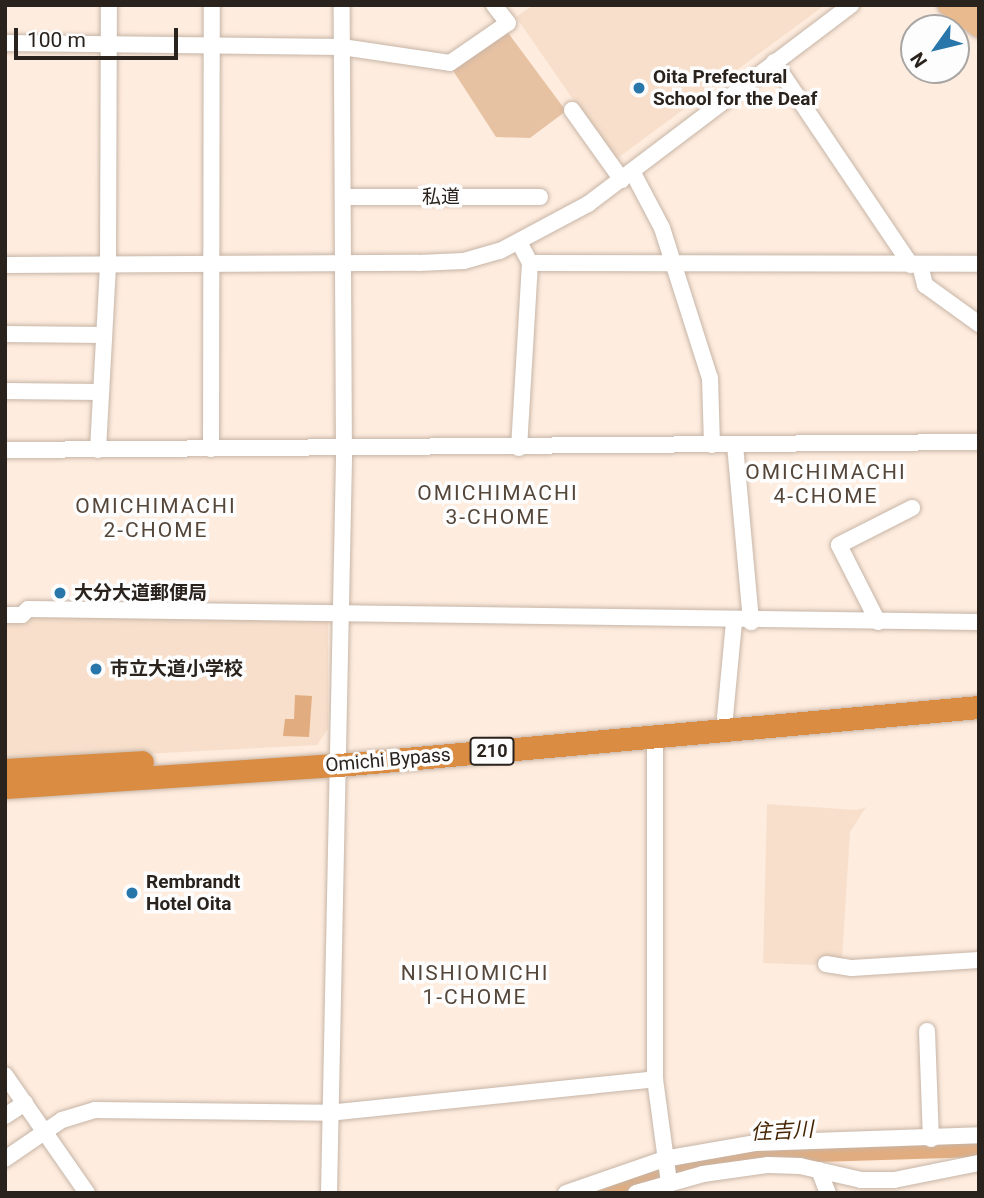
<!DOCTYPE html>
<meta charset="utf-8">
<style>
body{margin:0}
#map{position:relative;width:984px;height:1198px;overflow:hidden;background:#feecde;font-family:Roboto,"Noto Sans JP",sans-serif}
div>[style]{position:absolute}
.built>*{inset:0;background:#f7dfcb}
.green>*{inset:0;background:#e6c1a2}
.water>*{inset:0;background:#e1ad80}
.river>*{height:19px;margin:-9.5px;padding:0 9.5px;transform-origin:9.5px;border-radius:9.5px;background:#e1ad80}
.roads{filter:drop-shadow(0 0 2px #c6b5a7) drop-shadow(0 0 2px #c6b5a7)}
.minor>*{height:16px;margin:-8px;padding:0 8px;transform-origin:8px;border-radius:8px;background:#fff}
.major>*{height:19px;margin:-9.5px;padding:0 9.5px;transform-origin:9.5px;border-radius:9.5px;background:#e8ba8e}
.highway>*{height:23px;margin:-11.5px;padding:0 11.5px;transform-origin:11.5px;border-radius:11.5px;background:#d98c42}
.dots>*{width:19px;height:19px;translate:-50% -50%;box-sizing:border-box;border:4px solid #fdfdfd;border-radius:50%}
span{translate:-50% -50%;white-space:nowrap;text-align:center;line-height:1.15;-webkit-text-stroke:7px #fdfdfd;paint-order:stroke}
.shield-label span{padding:2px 5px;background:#fdfdfd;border:2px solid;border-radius:5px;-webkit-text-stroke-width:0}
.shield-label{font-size:18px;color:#29221d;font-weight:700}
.poi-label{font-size:19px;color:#29221d;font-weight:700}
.left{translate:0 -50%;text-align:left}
.street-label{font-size:19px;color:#29221d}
.neighbourhood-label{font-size:21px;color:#55463a;letter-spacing:2px}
.water-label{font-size:21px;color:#452300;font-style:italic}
.frame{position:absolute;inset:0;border:7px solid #29221d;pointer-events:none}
.north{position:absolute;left:900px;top:14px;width:70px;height:70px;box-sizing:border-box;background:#fdfdfd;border:2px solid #a8a5a3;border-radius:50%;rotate:236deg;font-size:19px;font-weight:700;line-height:28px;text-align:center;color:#29221d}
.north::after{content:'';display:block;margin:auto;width:24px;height:32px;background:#2977aa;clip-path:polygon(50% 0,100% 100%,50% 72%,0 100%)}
.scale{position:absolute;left:14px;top:28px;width:164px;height:32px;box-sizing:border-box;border:4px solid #29221d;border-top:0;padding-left:9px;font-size:21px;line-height:24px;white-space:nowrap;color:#29221d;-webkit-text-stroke:5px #fdfdfd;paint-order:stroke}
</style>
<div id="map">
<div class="built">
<i style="clip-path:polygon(533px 5px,825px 5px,615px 160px,516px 17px)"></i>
<i style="clip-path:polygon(28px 614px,328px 621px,328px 729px,317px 745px,5px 761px,5px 619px)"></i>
<i style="clip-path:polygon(767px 804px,857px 810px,866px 807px,850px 832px,842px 959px,822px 959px,814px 965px,763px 963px)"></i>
</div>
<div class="green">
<i style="clip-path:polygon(506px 30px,566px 111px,530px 138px,496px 137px,452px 69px)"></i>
</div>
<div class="water">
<i style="clip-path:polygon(295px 695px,312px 696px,309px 737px,283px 736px,285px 719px,294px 719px)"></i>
</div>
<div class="river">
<i style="left:593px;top:1193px;width:84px;rotate:-16.7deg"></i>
<i style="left:673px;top:1169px;width:83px;rotate:-10.4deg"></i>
<i style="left:755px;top:1154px;width:224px;rotate:-1.8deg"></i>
</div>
<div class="roads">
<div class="minor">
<i style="left:5px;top:43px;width:337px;rotate:0.7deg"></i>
<i style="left:342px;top:47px;width:109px;rotate:8.4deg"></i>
<i style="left:450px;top:63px;width:70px;rotate:-34.6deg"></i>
<i style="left:508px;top:23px;width:23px;rotate:-128deg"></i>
<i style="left:774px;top:62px;width:245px;rotate:56deg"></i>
<i style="left:572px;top:110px;width:86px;rotate:54.5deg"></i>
<i style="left:633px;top:173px;width:62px;rotate:62.2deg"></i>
<i style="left:662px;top:228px;width:157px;rotate:72.3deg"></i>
<i style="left:710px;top:378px;width:67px;rotate:88.3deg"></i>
<i style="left:343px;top:197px;width:197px"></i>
<i style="left:519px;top:242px;width:24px;rotate:62deg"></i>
<i style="left:530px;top:263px;width:449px;rotate:0.1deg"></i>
<i style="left:5px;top:265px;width:413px;rotate:-0.3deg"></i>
<i style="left:418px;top:263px;width:46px;rotate:-2.5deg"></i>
<i style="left:464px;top:261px;width:37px;rotate:-16deg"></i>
<i style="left:500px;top:251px;width:100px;rotate:-28.1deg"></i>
<i style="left:588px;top:204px;width:330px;rotate:-37.1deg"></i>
<i style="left:920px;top:265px;width:21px;rotate:76deg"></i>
<i style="left:925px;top:285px;width:67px;rotate:35.8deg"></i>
<i style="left:5px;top:334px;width:99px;rotate:0.6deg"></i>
<i style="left:5px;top:391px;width:96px;rotate:0.6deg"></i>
<i style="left:735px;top:445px;width:178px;rotate:84.8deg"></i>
<i style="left:519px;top:448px;width:185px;rotate:-86.6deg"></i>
<i style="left:211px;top:449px;width:444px;rotate:-89.9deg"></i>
<i style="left:5px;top:450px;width:974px;rotate:-0.47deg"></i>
<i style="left:98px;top:450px;width:186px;rotate:-86.9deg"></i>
<i style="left:108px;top:264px;width:259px;rotate:-89.8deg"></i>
<i style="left:5px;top:615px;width:17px"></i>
<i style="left:22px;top:615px;width:8px;rotate:-45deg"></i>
<i style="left:28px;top:609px;width:951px;rotate:0.78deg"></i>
<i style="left:878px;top:622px;width:86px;rotate:-116.9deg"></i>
<i style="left:839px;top:545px;width:82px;rotate:-26.9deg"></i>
<i style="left:725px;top:717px;width:95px;rotate:-84.6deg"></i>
<i style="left:655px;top:736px;width:343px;rotate:90deg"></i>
<i style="left:655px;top:1079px;width:105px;rotate:82.3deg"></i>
<i style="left:826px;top:964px;width:26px;rotate:9deg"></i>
<i style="left:852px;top:968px;width:127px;rotate:-3.6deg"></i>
<i style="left:927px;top:1031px;width:108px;rotate:87.9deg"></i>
<i style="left:5px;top:1075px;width:144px;rotate:55.2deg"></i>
<i style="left:5px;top:1116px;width:24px;rotate:-33deg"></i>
<i style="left:5px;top:1159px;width:69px;rotate:-34.4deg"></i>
<i style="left:62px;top:1120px;width:34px;rotate:-17deg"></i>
<i style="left:95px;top:1110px;width:233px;rotate:0.7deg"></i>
<i style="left:328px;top:1113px;width:329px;rotate:-5.9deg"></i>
<i style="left:819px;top:1170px;width:25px;rotate:69deg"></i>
<i style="left:329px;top:1193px;width:735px;rotate:-88.83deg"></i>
<i style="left:344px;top:458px;width:453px;rotate:-90.3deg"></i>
<i style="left:566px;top:1193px;width:104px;rotate:-19.1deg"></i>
<i style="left:664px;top:1159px;width:92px;rotate:-10deg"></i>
<i style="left:755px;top:1143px;width:224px;rotate:-2deg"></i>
<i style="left:636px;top:1193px;width:70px;rotate:-15.8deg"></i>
<i style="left:703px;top:1174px;width:66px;rotate:-7.9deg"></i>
<i style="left:768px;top:1165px;width:32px;rotate:2deg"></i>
<i style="left:800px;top:1166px;width:63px;rotate:12.9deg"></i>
<i style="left:861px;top:1180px;width:33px"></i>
<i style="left:894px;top:1180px;width:87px;rotate:-11.3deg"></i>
</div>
<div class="major">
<i style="left:947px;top:5px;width:39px;rotate:35deg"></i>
<i style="left:973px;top:5px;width:7px;rotate:34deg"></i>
</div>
<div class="highway">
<i style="left:5px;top:770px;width:137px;rotate:-3.3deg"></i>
<i style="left:5px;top:787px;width:335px;rotate:-3.8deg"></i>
<i style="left:339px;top:765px;width:643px;rotate:-5.18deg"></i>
</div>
</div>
<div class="dots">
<i style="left:639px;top:88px;background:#2977aa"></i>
<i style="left:60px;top:593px;background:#2977aa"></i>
<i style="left:96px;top:669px;background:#2977aa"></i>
<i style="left:132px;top:893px;background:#2977aa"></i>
</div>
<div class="shield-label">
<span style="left:492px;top:751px">210</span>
</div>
<div class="poi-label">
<span class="left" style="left:653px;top:88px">Oita Prefectural<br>School for the Deaf</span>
<span class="left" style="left:74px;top:593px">大分大道郵便局</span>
<span class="left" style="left:110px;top:669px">市立大道小学校</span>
<span class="left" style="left:146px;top:893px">Rembrandt<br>Hotel Oita</span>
</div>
<div class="street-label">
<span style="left:441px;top:197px">私道</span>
<span style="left:388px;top:760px;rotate:-5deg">Omichi Bypass</span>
</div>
<div class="neighbourhood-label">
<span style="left:826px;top:484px">OMICHIMACHI<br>4-CHOME</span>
<span style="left:498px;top:505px">OMICHIMACHI<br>3-CHOME</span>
<span style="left:156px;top:518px">OMICHIMACHI<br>2-CHOME</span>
<span style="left:475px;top:985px">NISHIOMICHI<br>1-CHOME</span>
</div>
<div class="water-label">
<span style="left:782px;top:1131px;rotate:-3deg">住吉川</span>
</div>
<div class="frame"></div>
<div class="north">N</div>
<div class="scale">100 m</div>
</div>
